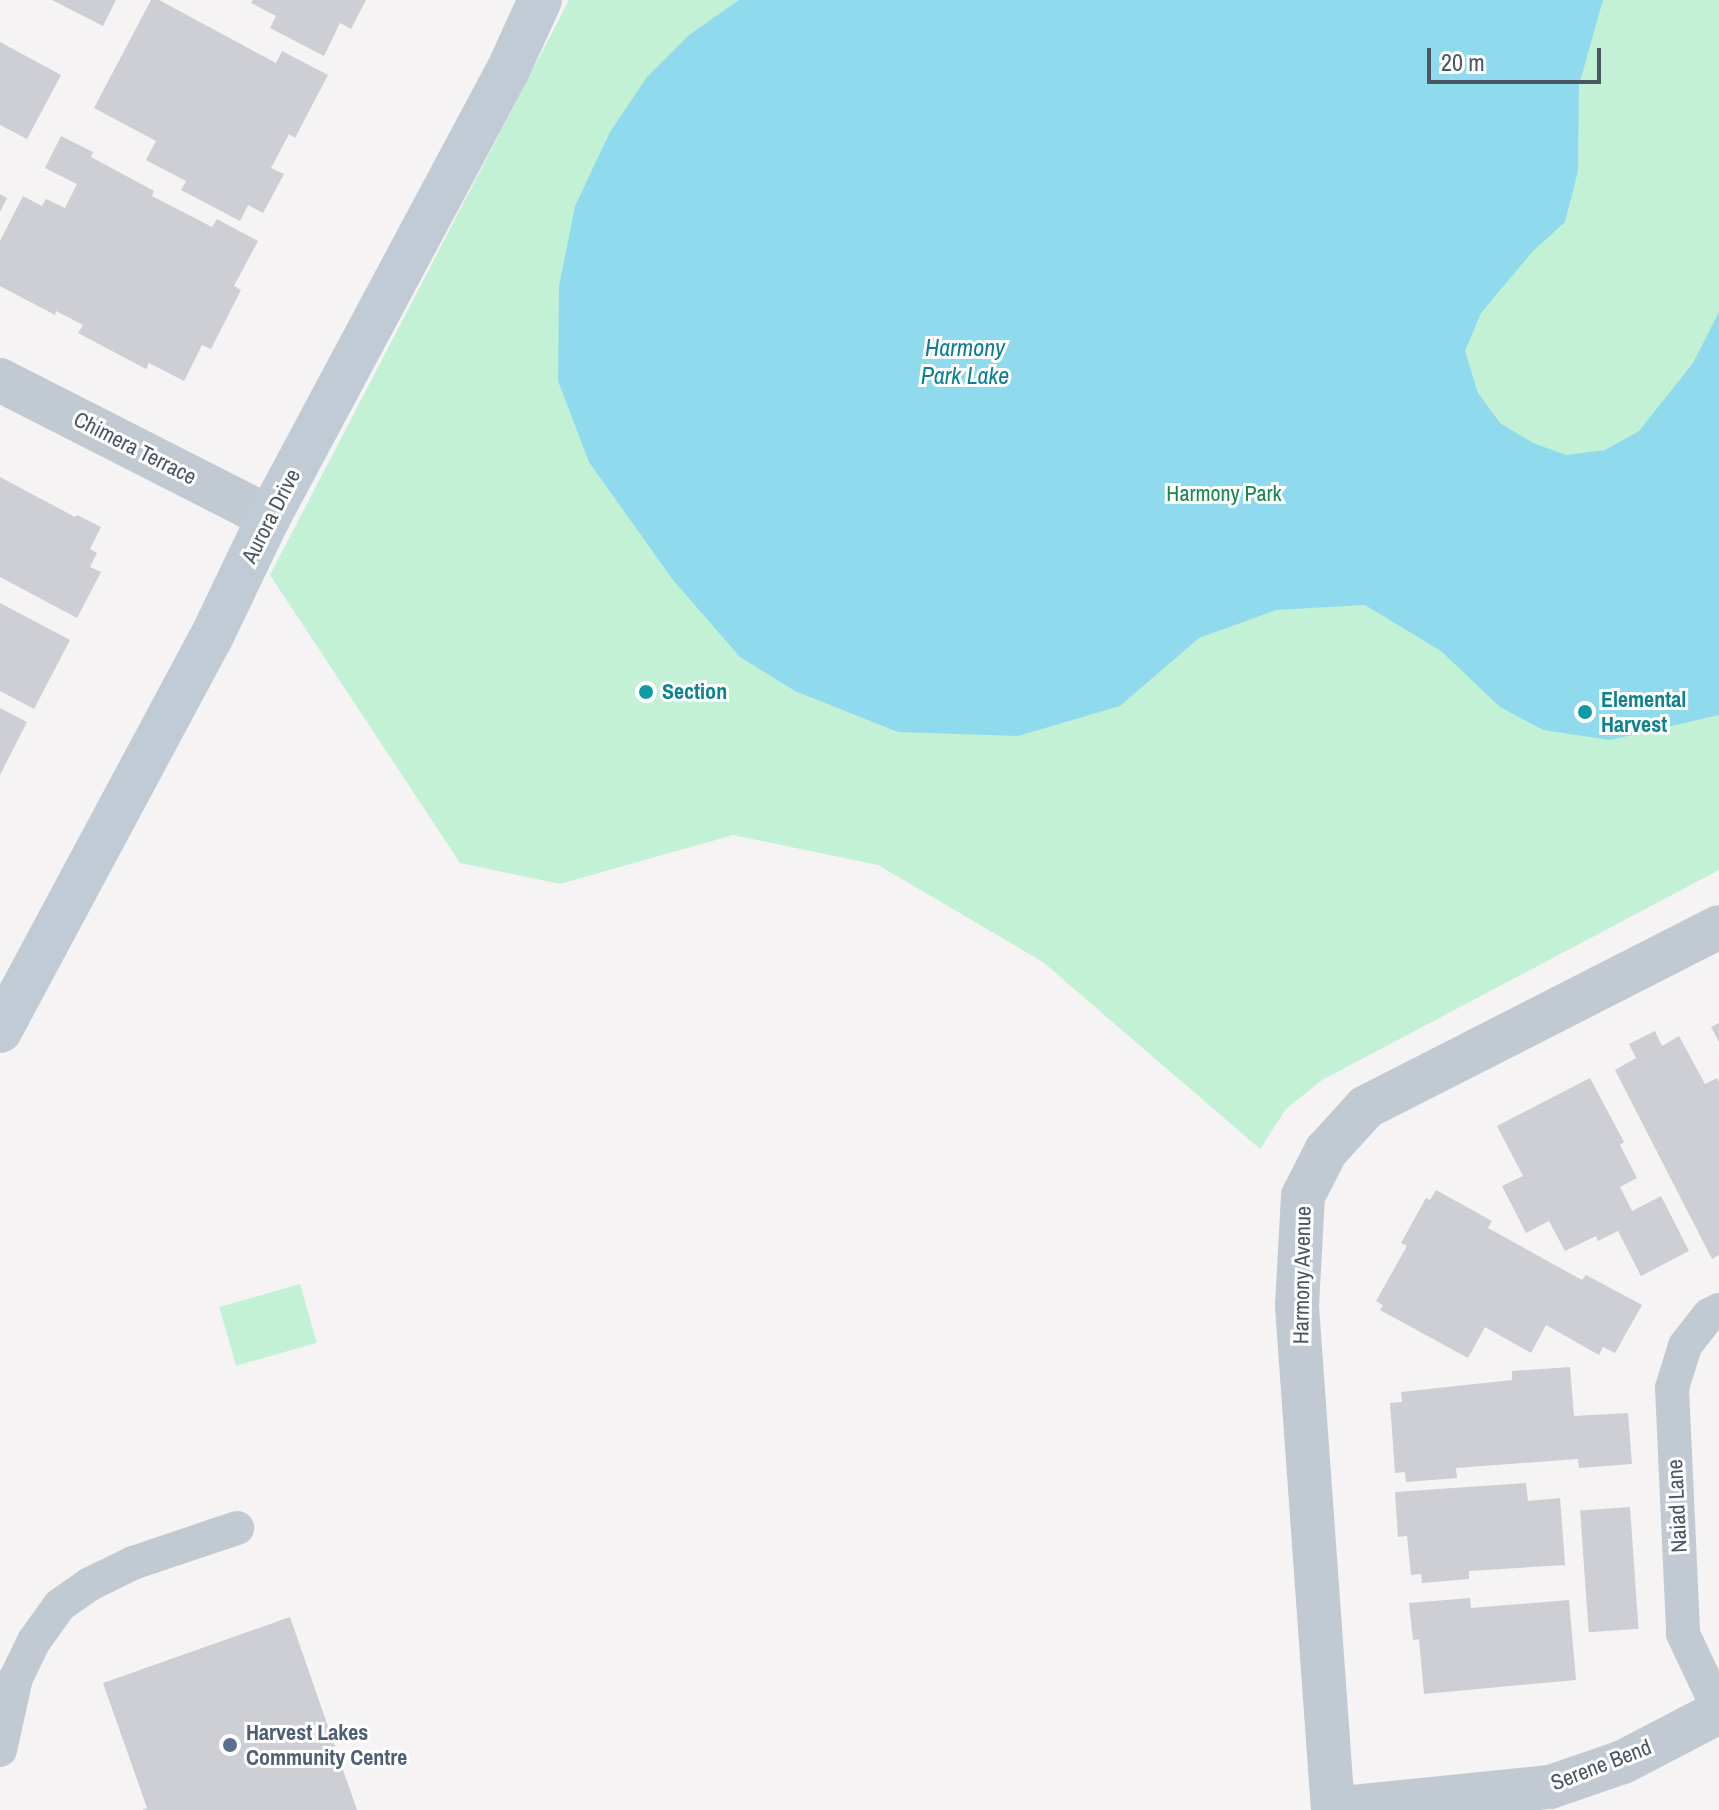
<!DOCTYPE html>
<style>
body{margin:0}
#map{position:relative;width:1719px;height:1810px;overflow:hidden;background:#f5f3f3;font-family:"Archivo Narrow",sans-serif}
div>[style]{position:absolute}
.green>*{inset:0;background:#c3f1d5;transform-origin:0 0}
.water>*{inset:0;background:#90daee}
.building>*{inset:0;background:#cdcfd5;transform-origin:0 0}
.lane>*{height:34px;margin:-17px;padding:0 17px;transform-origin:17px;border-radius:17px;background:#c1cad2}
.street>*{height:44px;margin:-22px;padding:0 22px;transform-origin:22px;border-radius:22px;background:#c1cad2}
.secondary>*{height:44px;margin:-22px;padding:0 22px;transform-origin:22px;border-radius:22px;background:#c1cbd6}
.dots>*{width:22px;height:22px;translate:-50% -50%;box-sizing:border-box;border:4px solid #fff;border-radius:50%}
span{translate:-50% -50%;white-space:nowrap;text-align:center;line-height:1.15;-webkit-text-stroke:6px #fff;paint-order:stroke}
.street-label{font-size:22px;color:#4a5661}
.park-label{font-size:22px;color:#17864f}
.culture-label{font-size:22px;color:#0d838f;font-weight:700}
.left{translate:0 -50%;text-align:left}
.service-label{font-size:22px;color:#4e5e75;font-weight:700}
.water-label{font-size:24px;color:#0c7c9b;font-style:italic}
.scale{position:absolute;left:1427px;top:48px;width:174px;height:36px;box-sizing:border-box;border:4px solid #4a5661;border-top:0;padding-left:10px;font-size:24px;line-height:28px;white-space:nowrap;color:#4a5661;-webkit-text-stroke:6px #fff;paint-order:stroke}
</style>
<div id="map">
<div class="green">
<i style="clip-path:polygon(569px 0,1719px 0,1719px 870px,1322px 1080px,1286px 1109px,1260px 1149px,1043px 962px,878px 865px,733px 835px,560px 884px,460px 863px,270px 575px)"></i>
<i style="left:300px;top:1284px;width:61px;height:84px;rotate:74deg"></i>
</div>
<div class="water">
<i style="clip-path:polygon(739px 0,1603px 0,1579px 85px,1578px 171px,1565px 222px,1533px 251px,1481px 313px,1465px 351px,1478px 393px,1500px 423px,1533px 443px,1566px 455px,1605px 450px,1639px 431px,1693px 363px,1719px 312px,1719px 715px,1610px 740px,1543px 730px,1500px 707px,1441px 651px,1365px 605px,1276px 610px,1199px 638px,1120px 706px,1018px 736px,898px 732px,795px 691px,740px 657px,673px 580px,589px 462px,558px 381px,559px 286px,575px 206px,610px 132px,647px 77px,689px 35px)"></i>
</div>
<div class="building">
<i style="clip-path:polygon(52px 0,116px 0,103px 26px)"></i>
<i style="clip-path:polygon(151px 0,159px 0,276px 63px,282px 51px,328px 75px,295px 138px,289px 134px,271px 168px,284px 174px,263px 213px,248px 205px,240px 221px,181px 190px,186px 181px,146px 160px,156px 141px,94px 108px)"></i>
<i style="clip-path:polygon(253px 0,366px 0,351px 29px,340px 23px,324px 56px,270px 28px,276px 16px,251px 3px)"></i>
<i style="clip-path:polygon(0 42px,61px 75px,27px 139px,0 125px)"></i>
<i style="clip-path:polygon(61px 136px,93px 152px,91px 157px,154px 191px,152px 196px,212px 227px,217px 219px,258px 241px,234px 286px,241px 290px,211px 349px,202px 345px,184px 381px,149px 363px,146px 369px,78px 333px,83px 325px,56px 311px,55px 315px,0 286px,0 241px,23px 196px,42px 206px,46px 199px,65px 208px,77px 184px,45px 168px)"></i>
<i style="clip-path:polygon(0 194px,7px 198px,0 212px)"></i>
<i style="clip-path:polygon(0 477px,75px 517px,77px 515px,101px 527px,90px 549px,97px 553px,90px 567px,101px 572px,77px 618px,0 577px)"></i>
<i style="clip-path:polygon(0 603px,70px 640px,34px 709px,0 691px)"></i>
<i style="clip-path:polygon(0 708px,27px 722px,0 775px)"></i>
<i style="clip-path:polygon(1719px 1023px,1719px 1042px,1711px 1027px)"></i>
<i style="clip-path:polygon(1655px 1031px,1662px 1046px,1679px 1036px,1705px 1084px,1717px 1078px,1719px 1082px,1719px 1255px,1712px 1259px,1615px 1070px,1636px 1058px,1629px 1044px)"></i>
<i style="clip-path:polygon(1590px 1078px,1624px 1142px,1620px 1145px,1637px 1178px,1620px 1187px,1632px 1211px,1661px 1196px,1689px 1251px,1641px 1276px,1618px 1231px,1598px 1241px,1596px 1236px,1565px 1251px,1549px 1221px,1526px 1233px,1502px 1186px,1523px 1176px,1497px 1126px)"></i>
<i style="clip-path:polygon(1436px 1190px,1492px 1221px,1488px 1228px,1582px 1280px,1586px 1275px,1642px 1305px,1615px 1353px,1603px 1347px,1599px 1355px,1546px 1325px,1531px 1353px,1485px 1327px,1468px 1358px,1380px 1310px,1383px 1305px,1376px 1301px,1407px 1246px,1401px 1243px,1426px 1198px,1430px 1200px)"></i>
<i style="clip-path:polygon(1570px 1367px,1574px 1416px,1628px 1413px,1632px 1464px,1579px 1468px,1578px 1459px,1456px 1468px,1457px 1478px,1406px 1482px,1405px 1472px,1395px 1473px,1390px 1403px,1402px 1402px,1401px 1392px,1512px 1380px,1512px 1371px)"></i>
<i style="clip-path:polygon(1526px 1483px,1528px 1501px,1560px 1498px,1565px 1565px,1469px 1571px,1469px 1579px,1422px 1583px,1421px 1574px,1411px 1575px,1407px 1536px,1398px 1537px,1395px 1492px)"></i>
<i style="left:1630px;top:1507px;width:122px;height:50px;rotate:86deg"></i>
<i style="clip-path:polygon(1470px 1598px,1471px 1608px,1569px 1600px,1576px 1680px,1424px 1694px,1419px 1639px,1413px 1640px,1409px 1603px)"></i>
<i style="clip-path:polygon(290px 1617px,357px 1810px,142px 1810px,147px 1808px,103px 1683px)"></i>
</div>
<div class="lane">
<i style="left:1719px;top:1310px;width:11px;rotate:153deg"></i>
<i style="left:1709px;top:1315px;width:39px;rotate:128deg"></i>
<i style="left:1685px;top:1346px;width:44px;rotate:107.2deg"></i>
<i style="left:1672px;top:1388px;width:246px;rotate:87.4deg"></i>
<i style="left:1683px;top:1634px;width:84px;rotate:64.7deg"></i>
<i style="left:0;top:1750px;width:74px;rotate:-77.5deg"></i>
<i style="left:16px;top:1678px;width:41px;rotate:-64.1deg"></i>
<i style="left:34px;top:1641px;width:44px;rotate:-54.2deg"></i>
<i style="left:60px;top:1605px;width:37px;rotate:-35deg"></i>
<i style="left:90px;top:1584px;width:48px;rotate:-26deg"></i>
<i style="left:133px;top:1563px;width:110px;rotate:-18.6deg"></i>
</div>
<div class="street">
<i style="left:0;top:380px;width:302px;rotate:27deg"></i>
<i style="left:1333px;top:1809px;width:218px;rotate:-5.8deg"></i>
<i style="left:1550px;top:1787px;width:77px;rotate:-18.9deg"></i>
<i style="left:1623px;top:1762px;width:108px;rotate:-27.5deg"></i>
<i style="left:1333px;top:1810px;width:505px;rotate:-94.09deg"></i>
<i style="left:1297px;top:1306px;width:110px;rotate:-86.9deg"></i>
<i style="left:1303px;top:1196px;width:51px;rotate:-62.9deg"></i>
<i style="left:1326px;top:1151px;width:59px;rotate:-47.7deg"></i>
<i style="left:1366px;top:1107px;width:396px;rotate:-27deg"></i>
</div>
<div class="secondary">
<i style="left:0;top:1031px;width:444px;rotate:-61.8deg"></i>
<i style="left:210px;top:640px;width:136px;rotate:-64.4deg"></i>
<i style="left:269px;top:517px;width:509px;rotate:-61.87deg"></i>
<i style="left:509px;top:68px;width:75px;rotate:-65.5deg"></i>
</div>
<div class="dots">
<i style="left:646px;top:692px;background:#0f9aa8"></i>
<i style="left:1585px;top:712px;background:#0f9aa8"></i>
<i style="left:230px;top:1745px;background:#5c6f8a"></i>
</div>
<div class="street-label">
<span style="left:135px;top:448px;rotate:27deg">Chimera Terrace</span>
<span style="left:271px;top:516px;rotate:-63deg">Aurora Drive</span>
<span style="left:1302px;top:1275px;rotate:-89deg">Harmony Avenue</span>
<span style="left:1677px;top:1506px;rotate:-93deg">Naiad Lane</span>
<span style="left:1601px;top:1765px;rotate:-21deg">Serene Bend</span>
</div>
<div class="park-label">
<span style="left:1224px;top:494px">Harmony Park</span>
</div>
<div class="culture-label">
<span class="left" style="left:662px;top:692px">Section</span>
<span class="left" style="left:1601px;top:712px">Elemental<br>Harvest</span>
</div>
<div class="service-label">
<span class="left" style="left:246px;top:1745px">Harvest Lakes<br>Community Centre</span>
</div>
<div class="water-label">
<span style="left:965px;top:362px">Harmony<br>Park Lake</span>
</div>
<div class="scale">20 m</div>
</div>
